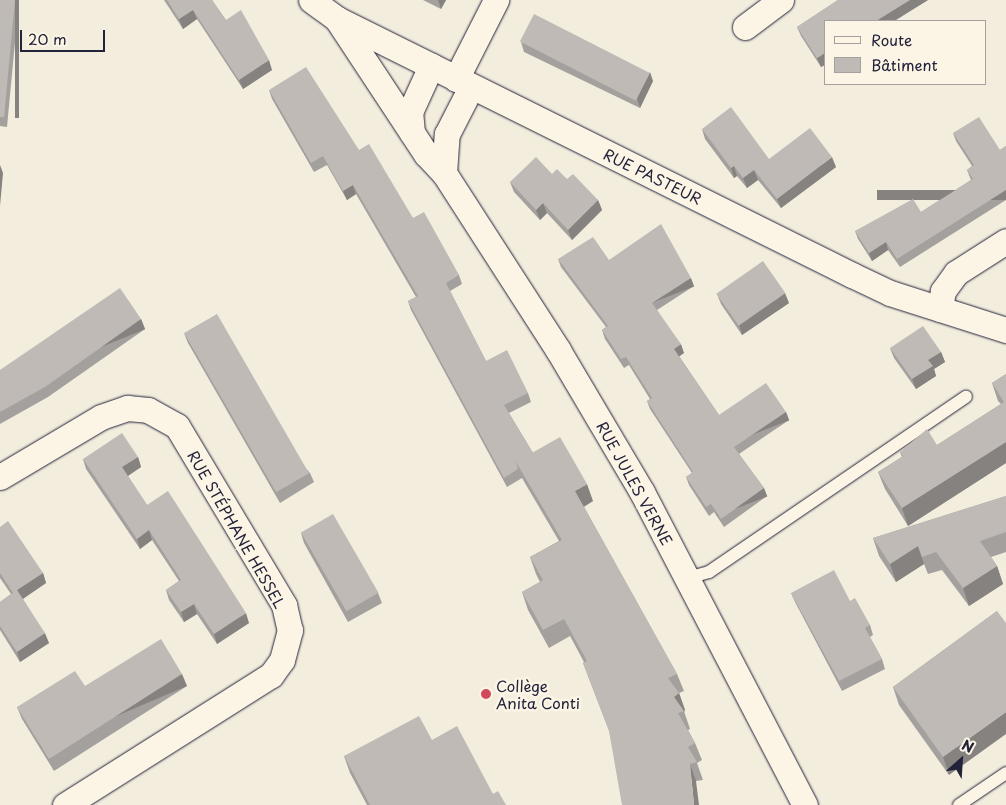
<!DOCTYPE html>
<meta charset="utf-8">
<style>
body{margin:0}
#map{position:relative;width:1006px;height:805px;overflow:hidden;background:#f3edde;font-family:"Playpen Sans",sans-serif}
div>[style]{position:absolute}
.roads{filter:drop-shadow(0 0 1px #22223b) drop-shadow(0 0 1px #22223b)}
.service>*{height:12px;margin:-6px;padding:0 6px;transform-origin:6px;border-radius:6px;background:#fcf5e5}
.minor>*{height:25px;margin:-12.5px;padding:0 12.5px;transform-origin:12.5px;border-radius:12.5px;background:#fcf5e5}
.wall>*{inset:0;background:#a4a09d}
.shaded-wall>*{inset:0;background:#86827f;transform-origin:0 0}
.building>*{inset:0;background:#bfbab6;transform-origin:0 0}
.dots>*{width:14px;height:14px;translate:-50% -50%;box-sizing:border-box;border:2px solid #fcf5e5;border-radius:50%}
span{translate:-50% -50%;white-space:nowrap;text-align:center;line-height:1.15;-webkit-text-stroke:5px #fcf5e5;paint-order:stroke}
.street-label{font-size:15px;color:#22223b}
.poi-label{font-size:15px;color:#22223b}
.left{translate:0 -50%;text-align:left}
.legend{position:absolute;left:824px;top:20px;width:162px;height:65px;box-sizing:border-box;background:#fcf5e5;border:1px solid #a5a1a1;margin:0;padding:6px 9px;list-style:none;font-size:15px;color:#22223b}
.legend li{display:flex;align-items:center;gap:10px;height:25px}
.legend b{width:25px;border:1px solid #a5a1a1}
.north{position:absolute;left:936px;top:735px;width:50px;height:50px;-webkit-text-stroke:4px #fcf5e5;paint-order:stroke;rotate:26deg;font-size:14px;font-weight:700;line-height:20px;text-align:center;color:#22223b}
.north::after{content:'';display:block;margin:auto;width:18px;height:22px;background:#22223b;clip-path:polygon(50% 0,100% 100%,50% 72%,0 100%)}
.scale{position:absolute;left:20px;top:30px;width:85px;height:22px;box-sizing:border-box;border:2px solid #22223b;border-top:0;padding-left:6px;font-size:15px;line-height:18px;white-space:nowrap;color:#22223b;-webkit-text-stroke:4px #fcf5e5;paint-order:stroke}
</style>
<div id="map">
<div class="roads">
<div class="service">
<i style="left:687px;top:578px;width:23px;rotate:-15deg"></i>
<i style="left:709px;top:572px;width:311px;rotate:-34.3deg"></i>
<i style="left:959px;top:805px;width:57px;rotate:-34.2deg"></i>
</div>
<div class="minor">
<i style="left:311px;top:0;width:32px;rotate:36deg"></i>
<i style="left:337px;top:19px;width:575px;rotate:26.43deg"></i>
<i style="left:852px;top:275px;width:42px;rotate:25.3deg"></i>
<i style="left:890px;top:293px;width:122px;rotate:17.7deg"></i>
<i style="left:337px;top:19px;width:162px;rotate:56.6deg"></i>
<i style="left:426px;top:154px;width:26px;rotate:47deg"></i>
<i style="left:444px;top:173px;width:211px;rotate:57.2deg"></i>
<i style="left:558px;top:350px;width:165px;rotate:59.4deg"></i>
<i style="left:642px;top:492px;width:353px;rotate:62.5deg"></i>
<i style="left:745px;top:27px;width:45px;rotate:-36.9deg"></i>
<i style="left:456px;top:79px;width:89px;rotate:-63.1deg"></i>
<i style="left:412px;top:133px;width:21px;rotate:-95deg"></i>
<i style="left:410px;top:112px;width:51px;rotate:-65.5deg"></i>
<i style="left:444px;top:173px;width:39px;rotate:-86deg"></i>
<i style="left:447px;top:134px;width:53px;rotate:-62.9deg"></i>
<i style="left:940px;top:309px;width:18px;rotate:-81deg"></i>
<i style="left:943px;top:291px;width:22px;rotate:-54deg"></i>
<i style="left:956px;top:273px;width:59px;rotate:-32.6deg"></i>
<i style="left:0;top:477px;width:117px;rotate:-30.7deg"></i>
<i style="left:101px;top:417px;width:28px;rotate:-19deg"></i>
<i style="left:127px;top:408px;width:21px;rotate:5deg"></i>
<i style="left:148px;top:410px;width:33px;rotate:29deg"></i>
<i style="left:177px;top:426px;width:209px;rotate:59.1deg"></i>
<i style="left:284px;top:605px;width:26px;rotate:77deg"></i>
<i style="left:290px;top:630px;width:31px;rotate:105deg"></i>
<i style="left:282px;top:660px;width:19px;rotate:126deg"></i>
<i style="left:271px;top:675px;width:244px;rotate:147.7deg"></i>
</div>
</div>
<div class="wall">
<i style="clip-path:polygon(0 0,19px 0,7px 127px,0 126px)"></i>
<i style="clip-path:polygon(164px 0,212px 0,226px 20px,272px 70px,243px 89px,197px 19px,183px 29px)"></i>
<i style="clip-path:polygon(423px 0,446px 0,441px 9px)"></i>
<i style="clip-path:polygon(838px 0,928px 0,821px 67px,801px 36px,797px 27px)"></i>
<i style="clip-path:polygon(521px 42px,653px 81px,640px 108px,524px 52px)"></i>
<i style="clip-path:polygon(269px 90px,359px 150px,413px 218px,459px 275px,462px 284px,450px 291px,486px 361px,528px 393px,531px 402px,509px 413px,533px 453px,593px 501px,584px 507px,677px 674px,684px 691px,679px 693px,685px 710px,684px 711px,690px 729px,688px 730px,695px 743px,702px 760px,697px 763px,703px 780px,696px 781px,610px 733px,583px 663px,584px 662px,570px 636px,549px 648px,528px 610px,522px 592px,540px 582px,536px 574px,530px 557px,559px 541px,522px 478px,507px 487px,411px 310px,408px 301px,416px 297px,356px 194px,347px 200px,327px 165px,314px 172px,272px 99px)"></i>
<i style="clip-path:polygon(702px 129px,769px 159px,836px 167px,781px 208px,758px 180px,747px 188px,737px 176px,734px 178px,705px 139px)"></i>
<i style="clip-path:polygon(953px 133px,1000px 150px,1006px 146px,1006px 200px,900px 267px,888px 250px,872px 261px,858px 239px,855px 231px,921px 212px,971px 180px,967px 170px,972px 166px,956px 141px)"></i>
<i style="clip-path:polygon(552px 174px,567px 179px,598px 200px,602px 210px,572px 240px,547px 213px,540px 220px,514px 192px,510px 182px)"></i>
<i style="clip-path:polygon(558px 259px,609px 260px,694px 286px,657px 310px,684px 353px,679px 356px,719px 415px,786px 412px,789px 420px,739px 454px,764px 488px,767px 496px,724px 527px,714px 512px,709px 516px,689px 485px,686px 477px,692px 473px,650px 409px,647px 401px,650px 399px,629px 365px,624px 368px,605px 339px,602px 330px,606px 327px,561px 267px)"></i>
<i style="clip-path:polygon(717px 294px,789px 303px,742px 335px,721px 304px)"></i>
<i style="clip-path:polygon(141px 319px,145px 329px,48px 397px,0 424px,0 370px)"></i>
<i style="clip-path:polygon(184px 333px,310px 473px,314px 482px,280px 503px,188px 343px)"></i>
<i style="clip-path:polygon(890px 348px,941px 352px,945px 362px,934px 369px,936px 376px,916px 389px,894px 358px)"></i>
<i style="clip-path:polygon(1006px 374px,1006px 463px,908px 526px,885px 489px,878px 472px,902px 457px,900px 452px,937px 445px,1001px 404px,998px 401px,992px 383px)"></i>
<i style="clip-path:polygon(138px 457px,141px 467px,128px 476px,147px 505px,249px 623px,217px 644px,197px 614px,184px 622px,169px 600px,166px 590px,179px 581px,152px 540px,140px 549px,86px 469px,83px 459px)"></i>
<i style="clip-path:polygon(1006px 496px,1006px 552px,991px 557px,997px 566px,1003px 584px,969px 606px,942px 570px,928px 574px,924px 564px,896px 582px,879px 556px,873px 538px)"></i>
<i style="clip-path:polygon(0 527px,43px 573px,46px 583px,23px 599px,49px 643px,20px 662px,0 630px,0 602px,11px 594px,0 578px)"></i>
<i style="clip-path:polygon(301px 533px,378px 593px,382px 603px,348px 622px,304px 543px)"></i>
<i style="clip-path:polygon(791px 593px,850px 601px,870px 625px,873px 635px,870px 637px,882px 659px,885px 669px,842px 691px,795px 602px)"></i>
<i style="clip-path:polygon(997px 611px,949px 775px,899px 705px,893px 687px)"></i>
<i style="clip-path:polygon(85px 686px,187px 686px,54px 771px,22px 719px,17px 707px)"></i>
<i style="clip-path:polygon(432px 740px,493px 794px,506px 805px,367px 805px,350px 773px,344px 756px)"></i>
</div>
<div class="shaded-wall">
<i style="left:15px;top:0;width:4px;height:118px"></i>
<i style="clip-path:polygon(438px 0,446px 0,441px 9px)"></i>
<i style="clip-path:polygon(910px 0,928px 0,894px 21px,876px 21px)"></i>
<i style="clip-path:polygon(193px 10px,197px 19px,183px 29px,179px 19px)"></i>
<i style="clip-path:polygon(825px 53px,825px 65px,821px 67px,817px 58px)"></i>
<i style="clip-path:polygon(269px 60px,272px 70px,243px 89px,239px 80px)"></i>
<i style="clip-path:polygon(650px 72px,653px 81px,640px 108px,637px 98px)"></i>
<i style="clip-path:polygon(832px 157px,836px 167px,781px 208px,777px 199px)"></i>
<i style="clip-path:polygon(0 165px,3px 173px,0 206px)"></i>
<i style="clip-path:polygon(734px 166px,737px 176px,734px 178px,731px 168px)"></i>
<i style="clip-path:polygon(754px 170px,758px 180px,747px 188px,743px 178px)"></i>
<i style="clip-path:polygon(353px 185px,356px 194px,347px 200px,343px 191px)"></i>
<i style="left:1006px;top:190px;width:10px;height:129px;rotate:90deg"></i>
<i style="clip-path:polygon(598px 200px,602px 210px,572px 240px,568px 230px)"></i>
<i style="clip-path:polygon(543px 203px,547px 213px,540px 220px,536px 210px)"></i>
<i style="clip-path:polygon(886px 242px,888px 250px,872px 261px,869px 253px)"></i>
<i style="left:691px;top:278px;width:9px;height:46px;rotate:69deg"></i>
<i style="clip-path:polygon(785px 293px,789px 303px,742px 335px,739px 325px)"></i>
<i style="left:141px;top:319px;width:11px;height:118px;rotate:68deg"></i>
<i style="clip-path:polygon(681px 344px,684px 353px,677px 358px,674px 349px)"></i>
<i style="clip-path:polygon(941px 352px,945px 362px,934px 369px,936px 376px,916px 389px,912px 379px,928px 360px)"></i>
<i style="left:786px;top:412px;width:9px;height:63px;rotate:69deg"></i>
<i style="clip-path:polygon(1006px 442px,1006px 463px,908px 526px,902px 508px)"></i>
<i style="clip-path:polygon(138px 457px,141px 467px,126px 477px,122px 467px)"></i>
<i style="clip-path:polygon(587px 484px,593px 501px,581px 508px,575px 491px)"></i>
<i style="left:764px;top:488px;width:9px;height:53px;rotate:69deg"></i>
<i style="clip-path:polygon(149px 530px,152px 540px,140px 549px,137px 539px)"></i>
<i style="clip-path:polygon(918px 546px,924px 564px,896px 582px,890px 564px)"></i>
<i style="clip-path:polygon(997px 566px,1003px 584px,969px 606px,963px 588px)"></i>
<i style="clip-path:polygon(43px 573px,46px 583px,21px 600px,17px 590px)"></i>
<i style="clip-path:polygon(194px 604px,197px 614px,184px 622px,181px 612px)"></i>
<i style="clip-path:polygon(246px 613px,249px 623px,217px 644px,214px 634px)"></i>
<i style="clip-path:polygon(45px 633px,49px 643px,20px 662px,17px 652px)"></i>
<i style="left:182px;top:674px;width:13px;height:158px;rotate:67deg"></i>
<i style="clip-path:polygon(679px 693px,685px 710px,684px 712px,674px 697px)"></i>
<i style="clip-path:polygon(1006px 712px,1006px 734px,949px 775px,943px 757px)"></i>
<i style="clip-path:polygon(690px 764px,696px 781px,699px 805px,694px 805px)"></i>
</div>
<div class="building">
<i style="clip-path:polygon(0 0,15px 0,4px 117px,0 117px)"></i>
<i style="clip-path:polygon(167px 0,212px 0,226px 20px,241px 10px,269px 60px,239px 80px,193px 10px,179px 19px)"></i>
<i style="clip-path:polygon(838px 0,910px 0,876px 21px,825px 21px,825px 53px,817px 58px,797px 27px)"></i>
<i style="left:534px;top:14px;width:130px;height:31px;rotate:27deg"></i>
<i style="clip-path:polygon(306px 67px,359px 150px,369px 144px,413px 218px,424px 212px,459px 275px,446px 283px,486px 361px,507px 350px,528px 393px,504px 405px,533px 453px,516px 462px,518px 469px,504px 478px,408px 301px,418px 296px,353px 185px,343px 191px,323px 156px,311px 163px,269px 90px)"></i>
<i style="clip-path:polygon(731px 107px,769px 159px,810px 128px,832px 157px,777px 199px,754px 170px,743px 178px,734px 166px,731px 168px,702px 129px)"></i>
<i style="clip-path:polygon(979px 117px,1000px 150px,1006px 146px,1006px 190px,897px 259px,886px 242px,869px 253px,855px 231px,913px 199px,921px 212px,973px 179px,967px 170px,974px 165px,953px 133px)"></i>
<i style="clip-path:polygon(536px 157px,552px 174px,557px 169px,567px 179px,573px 174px,598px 200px,568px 230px,543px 203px,536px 210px,510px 182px)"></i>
<i style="clip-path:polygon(661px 224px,691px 278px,652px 303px,681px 344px,674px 349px,719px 415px,766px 383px,786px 412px,734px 447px,764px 488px,721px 519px,711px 504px,706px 507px,686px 477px,693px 472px,647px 401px,652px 398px,626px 357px,621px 359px,602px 330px,608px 326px,558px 259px,593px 237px,609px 260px)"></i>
<i style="left:763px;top:261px;width:39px;height:57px;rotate:55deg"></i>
<i style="clip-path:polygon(120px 288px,141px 319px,45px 387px,0 412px,0 370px)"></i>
<i style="left:217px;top:314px;width:184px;height:38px;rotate:60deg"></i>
<i style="clip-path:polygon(923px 326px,941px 352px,928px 360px,933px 366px,912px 379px,890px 348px)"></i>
<i style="clip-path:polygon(1006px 374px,1006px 442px,902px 508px,878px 472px,903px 456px,900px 452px,927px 429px,937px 445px,1004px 402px,992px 383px)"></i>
<i style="clip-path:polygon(122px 433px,138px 457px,122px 467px,147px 505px,168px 491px,246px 613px,214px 634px,194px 604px,181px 612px,166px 590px,181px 580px,149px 530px,137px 539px,83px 459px)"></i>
<i style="clip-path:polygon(560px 437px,587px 484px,575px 491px,677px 674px,668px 678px,679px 693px,674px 697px,684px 711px,678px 713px,695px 743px,688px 747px,697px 762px,690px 764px,694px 805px,622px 805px,609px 731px,583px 663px,587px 661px,564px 619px,543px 630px,522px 592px,543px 580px,530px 557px,562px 540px,516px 462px)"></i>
<i style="clip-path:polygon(1006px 496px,1006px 532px,980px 541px,997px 566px,963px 588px,936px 552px,922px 557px,918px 546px,890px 564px,873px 538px)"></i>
<i style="left:333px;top:514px;width:91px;height:37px;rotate:60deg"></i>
<i style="clip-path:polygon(8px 521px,43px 573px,17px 590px,45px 633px,17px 652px,0 626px,0 602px,13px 593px,0 573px,0 527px)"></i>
<i style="clip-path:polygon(834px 570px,850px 601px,855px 598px,870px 625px,865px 628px,882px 659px,839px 681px,791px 593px)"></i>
<i style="clip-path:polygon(997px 611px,1006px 623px,1006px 712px,943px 757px,893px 687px)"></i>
<i style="clip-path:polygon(161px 639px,182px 674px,49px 759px,17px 707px,75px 671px,85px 686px)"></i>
<i style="clip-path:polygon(419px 716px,432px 740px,457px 726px,493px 794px,498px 791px,506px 805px,370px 805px,344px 756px)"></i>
</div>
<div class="dots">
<i style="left:486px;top:694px;background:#d1495b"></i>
</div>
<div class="street-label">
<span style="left:653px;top:176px;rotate:26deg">RUE PASTEUR</span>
<span style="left:635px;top:483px;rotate:61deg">RUE JULES VERNE</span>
<span style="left:237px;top:529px;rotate:60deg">RUE STÉPHANE HESSEL</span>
</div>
<div class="poi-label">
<span class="left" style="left:496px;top:694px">Collège<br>Anita Conti</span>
</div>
<ul class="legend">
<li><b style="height:6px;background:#fcf5e5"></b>Route</li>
<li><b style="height:14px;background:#bfbab6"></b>Bâtiment</li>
</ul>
<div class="north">N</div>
<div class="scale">20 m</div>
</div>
